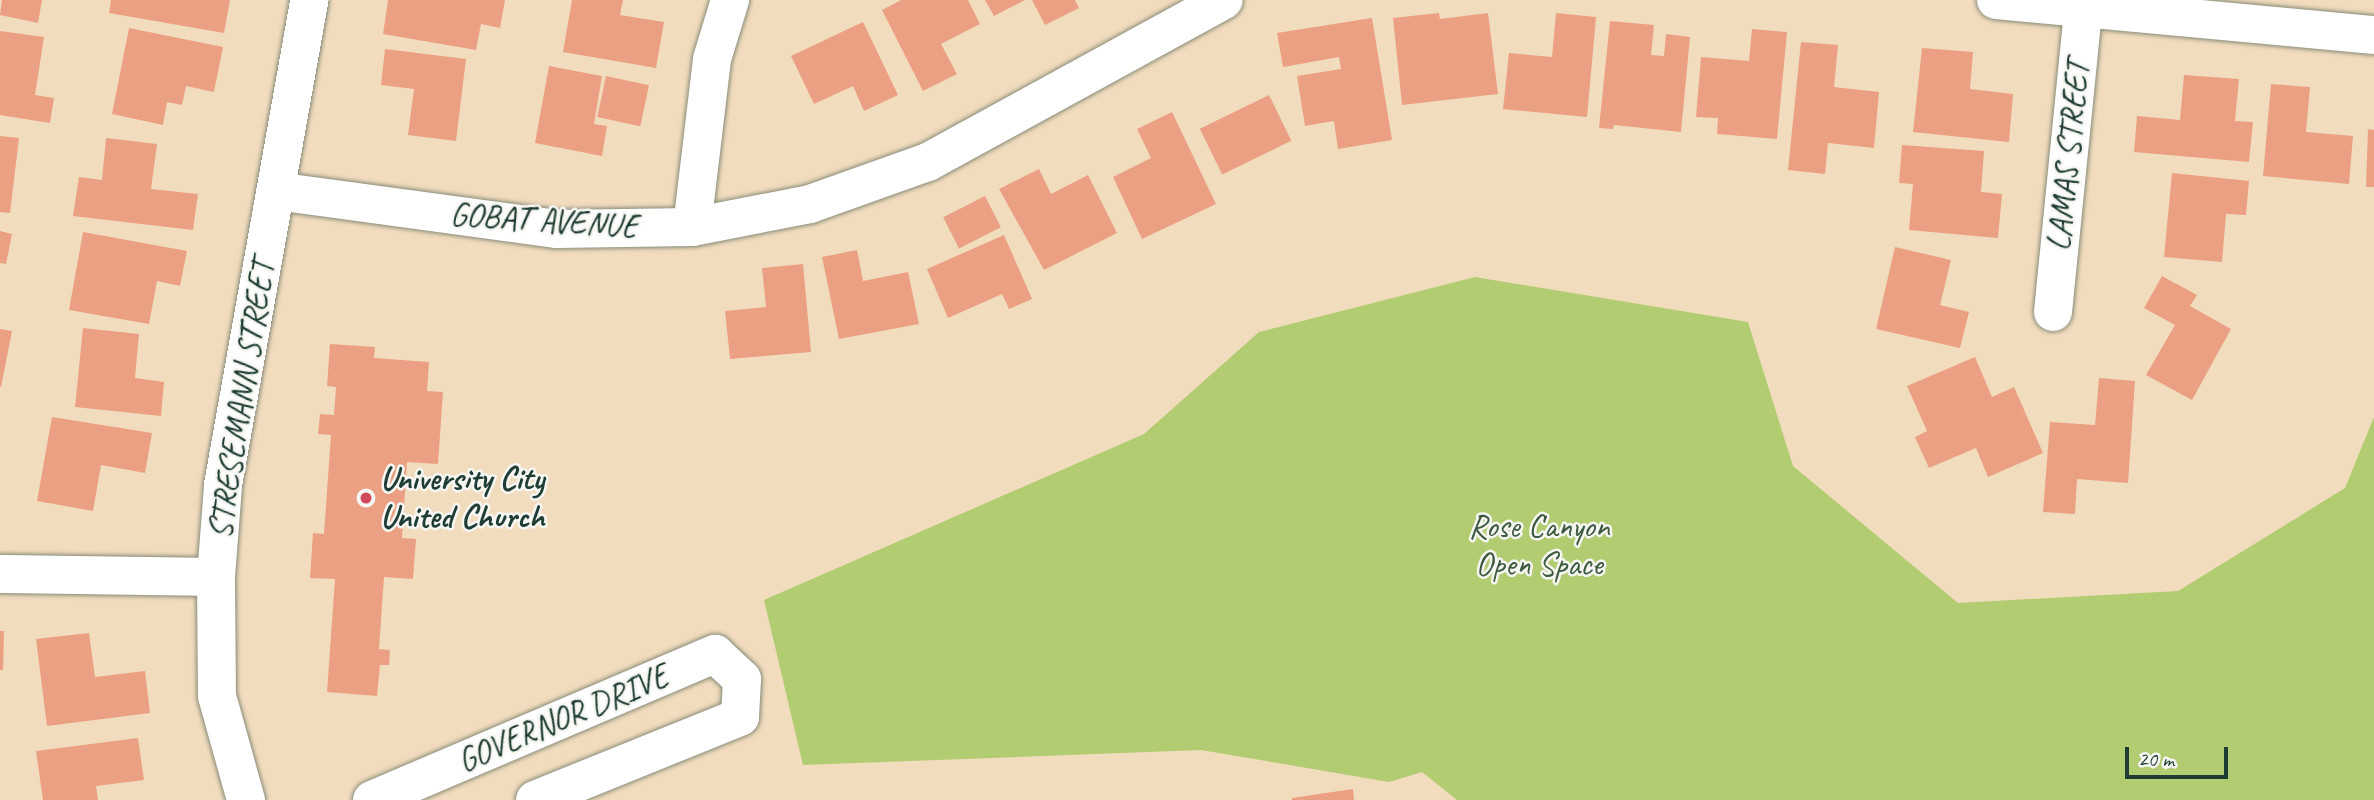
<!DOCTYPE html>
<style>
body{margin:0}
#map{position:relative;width:2374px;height:800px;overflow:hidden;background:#f2dcbe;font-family:Caveat,sans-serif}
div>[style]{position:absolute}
.green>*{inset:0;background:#b2cc72}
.building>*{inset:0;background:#eba083;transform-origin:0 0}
.roads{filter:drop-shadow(0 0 2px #888c79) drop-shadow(0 0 2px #888c79)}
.minor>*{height:38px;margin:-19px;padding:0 19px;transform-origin:19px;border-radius:19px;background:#fff}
.dots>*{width:19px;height:19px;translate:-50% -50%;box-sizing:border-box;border:4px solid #f6f6f2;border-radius:50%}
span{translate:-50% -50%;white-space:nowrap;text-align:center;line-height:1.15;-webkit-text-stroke:5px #f6f6f2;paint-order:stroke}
.street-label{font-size:33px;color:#1f3d34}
.poi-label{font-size:33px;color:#1f3d34;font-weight:700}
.left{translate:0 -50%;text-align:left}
.park-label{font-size:33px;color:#3c5a40}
.scale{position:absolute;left:2125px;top:747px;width:103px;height:32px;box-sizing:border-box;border:4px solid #1f3d34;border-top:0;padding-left:9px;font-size:21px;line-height:24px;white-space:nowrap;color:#1f3d34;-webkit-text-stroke:5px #f6f6f2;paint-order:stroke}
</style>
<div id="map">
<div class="green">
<i style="clip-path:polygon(1475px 277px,1748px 322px,1793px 466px,1958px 603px,2178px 591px,2345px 488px,2374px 417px,2374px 800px,1457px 800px,1422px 772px,1389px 782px,1201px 750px,803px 765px,764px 600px,1144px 434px,1259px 332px)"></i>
</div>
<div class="building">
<i style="clip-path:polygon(2px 0,42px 0,38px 23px,0 15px)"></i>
<i style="clip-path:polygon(111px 0,230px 0,224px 33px,109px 13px)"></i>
<i style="clip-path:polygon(388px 0,505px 0,500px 28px,481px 24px,476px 50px,383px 34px)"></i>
<i style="clip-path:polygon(572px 0,623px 0,620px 15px,664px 22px,656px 68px,563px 52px)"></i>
<i style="clip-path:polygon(901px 0,968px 0,980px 24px,941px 44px,957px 74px,923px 91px,882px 10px)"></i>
<i style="clip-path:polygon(985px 0,1025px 0,994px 16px)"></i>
<i style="clip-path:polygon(1032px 0,1075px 0,1079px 8px,1045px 25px)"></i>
<i style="clip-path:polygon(1439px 13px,1440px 19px,1488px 13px,1498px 94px,1402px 105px,1393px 18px)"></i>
<i style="clip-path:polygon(1556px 13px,1596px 17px,1587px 117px,1503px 109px,1509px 53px,1552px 57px)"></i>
<i style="clip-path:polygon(1372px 18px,1392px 140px,1338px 149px,1334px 121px,1305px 126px,1297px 76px,1341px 69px,1339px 57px,1283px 67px,1277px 33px)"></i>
<i style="clip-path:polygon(1610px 21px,1654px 25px,1651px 55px,1664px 56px,1666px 34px,1690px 37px,1681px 132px,1614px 125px,1613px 129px,1599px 128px)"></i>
<i style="clip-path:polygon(863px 22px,898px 95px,864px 111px,853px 86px,814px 104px,791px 56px)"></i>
<i style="clip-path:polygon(129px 28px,223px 47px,214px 92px,186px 86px,182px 105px,167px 102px,163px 125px,112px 114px)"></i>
<i style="clip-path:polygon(1752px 29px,1787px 32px,1777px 139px,1717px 134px,1718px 118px,1696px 117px,1701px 57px,1749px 61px)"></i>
<i style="clip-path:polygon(0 31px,44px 37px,35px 95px,54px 98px,50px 123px,0 115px)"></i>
<i style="clip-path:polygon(1801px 42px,1838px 45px,1834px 87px,1879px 92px,1874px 148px,1828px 143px,1825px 174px,1788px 170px)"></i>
<i style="clip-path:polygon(1922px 48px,1973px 52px,1970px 89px,2013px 94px,2009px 142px,1913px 132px)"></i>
<i style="clip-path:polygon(385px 49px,466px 59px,456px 141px,408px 135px,414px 89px,381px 85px)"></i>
<i style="clip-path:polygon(549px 66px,602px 76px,594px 124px,607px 126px,602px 156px,535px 143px)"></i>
<i style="clip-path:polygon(2184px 75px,2239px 79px,2235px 121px,2253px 122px,2249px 162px,2134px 152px,2137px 116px,2180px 120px)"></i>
<i style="left:606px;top:76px;width:44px;height:42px;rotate:12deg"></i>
<i style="clip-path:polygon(2271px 84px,2310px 87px,2306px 132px,2353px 136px,2349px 184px,2263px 176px)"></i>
<i style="left:1269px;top:95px;width:51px;height:77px;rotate:64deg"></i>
<i style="clip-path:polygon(1172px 112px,1216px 204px,1142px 239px,1113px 177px,1151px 158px,1137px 129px)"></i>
<i style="clip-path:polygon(2368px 129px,2374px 130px,2374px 187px,2366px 187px)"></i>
<i style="clip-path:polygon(0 136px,19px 138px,10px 213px,0 212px)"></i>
<i style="clip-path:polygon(106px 138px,157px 144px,151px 189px,198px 194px,193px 230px,73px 216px,79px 177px,102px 180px)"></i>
<i style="clip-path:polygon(1902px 145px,1984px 151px,1981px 192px,2002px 194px,1998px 238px,1909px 230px,1913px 184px,1899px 183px)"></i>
<i style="clip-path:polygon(1039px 169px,1051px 194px,1088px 175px,1117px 233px,1044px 270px,999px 189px)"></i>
<i style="clip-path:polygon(2172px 173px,2249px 181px,2246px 215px,2226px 214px,2222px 262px,2164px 257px)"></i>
<i style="left:985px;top:196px;width:35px;height:47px;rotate:63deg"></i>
<i style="clip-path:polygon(0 231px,12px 234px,6px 264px,0 263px)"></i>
<i style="clip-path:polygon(83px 232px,187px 251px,180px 286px,157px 281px,149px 324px,69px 310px)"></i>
<i style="clip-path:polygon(1004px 235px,1032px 299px,1009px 309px,1002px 294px,948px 318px,927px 269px)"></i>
<i style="clip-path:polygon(1895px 247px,1951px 260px,1940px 305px,1969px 312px,1960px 348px,1876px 329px)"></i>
<i style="clip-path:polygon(857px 250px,863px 281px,908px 272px,919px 324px,839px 339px,822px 257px)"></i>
<i style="clip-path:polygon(803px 264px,811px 352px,730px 359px,725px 311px,766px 307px,762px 268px)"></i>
<i style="clip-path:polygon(2162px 276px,2197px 295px,2190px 306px,2231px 329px,2192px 400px,2146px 375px,2175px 325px,2144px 308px)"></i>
<i style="clip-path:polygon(83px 328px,139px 334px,135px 378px,164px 382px,161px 416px,75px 407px)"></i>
<i style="clip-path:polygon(0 329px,12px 331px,1px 387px,0 386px)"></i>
<i style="clip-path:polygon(330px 344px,375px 347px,374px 358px,429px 362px,427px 391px,443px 392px,438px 464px,407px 462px,402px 538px,416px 539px,413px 579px,384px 577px,379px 649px,390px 650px,389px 665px,380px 665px,377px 696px,327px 692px,335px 579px,310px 578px,313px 533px,324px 534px,331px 435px,318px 434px,320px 414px,334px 415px,336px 387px,327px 386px)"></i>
<i style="clip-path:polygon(1975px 357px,1992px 397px,2014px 387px,2043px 453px,1988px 477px,1976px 448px,1929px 468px,1915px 437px,1927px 431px,1907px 386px)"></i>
<i style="clip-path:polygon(2099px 378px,2135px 381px,2128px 483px,2077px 479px,2075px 514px,2043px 512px,2050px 422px,2095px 425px)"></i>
<i style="clip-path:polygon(52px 417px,152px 433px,145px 473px,101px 465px,93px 511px,37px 501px)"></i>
<i style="clip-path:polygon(0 631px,4px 631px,3px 670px,0 670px)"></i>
<i style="clip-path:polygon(89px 633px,95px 677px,145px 671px,150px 713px,47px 726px,36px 639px)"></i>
<i style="clip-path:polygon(138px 738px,144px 780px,96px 786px,98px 800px,43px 800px,36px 751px)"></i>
<i style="clip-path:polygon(1353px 789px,1354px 800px,1292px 800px,1292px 798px)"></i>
</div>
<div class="roads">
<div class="minor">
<i style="left:1996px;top:0;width:380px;rotate:5.3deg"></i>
<i style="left:276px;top:191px;width:284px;rotate:7.7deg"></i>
<i style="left:557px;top:229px;width:135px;rotate:-0.8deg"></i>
<i style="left:692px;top:227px;width:120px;rotate:-11deg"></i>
<i style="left:810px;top:204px;width:125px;rotate:-19.6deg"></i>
<i style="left:928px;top:162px;width:337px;rotate:-28.7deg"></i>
<i style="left:692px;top:227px;width:169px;rotate:-83.2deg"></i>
<i style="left:712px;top:59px;width:62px;rotate:-73deg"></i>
<i style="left:2053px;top:312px;width:314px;rotate:-84.3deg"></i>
<i style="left:0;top:574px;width:216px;rotate:0.8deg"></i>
<i style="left:246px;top:800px;width:108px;rotate:-105.6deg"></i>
<i style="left:217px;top:696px;width:119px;rotate:-90.5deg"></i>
<i style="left:216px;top:577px;width:92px;rotate:-85.6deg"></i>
<i style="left:223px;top:485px;width:493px;rotate:-79.9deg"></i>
<i style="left:372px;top:800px;width:373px;rotate:-23.1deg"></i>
<i style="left:715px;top:654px;width:37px;rotate:43deg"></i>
<i style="left:742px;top:679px;width:38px;rotate:93deg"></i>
<i style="left:740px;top:717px;width:221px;rotate:158deg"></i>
</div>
</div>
<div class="dots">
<i style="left:366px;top:498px;background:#d1495b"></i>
</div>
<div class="street-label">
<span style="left:2069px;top:156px;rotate:-84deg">LAMAS STREET</span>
<span style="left:544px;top:221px;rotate:4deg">GOBAT AVENUE</span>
<span style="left:242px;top:400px;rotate:-81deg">STRESEMANN STREET</span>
<span style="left:563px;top:719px;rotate:-23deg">GOVERNOR DRIVE</span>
</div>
<div class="poi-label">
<span class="left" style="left:380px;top:498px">University City<br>United Church</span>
</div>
<div class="park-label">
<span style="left:1539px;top:546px">Rose Canyon<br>Open Space</span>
</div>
<div class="scale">20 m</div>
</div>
